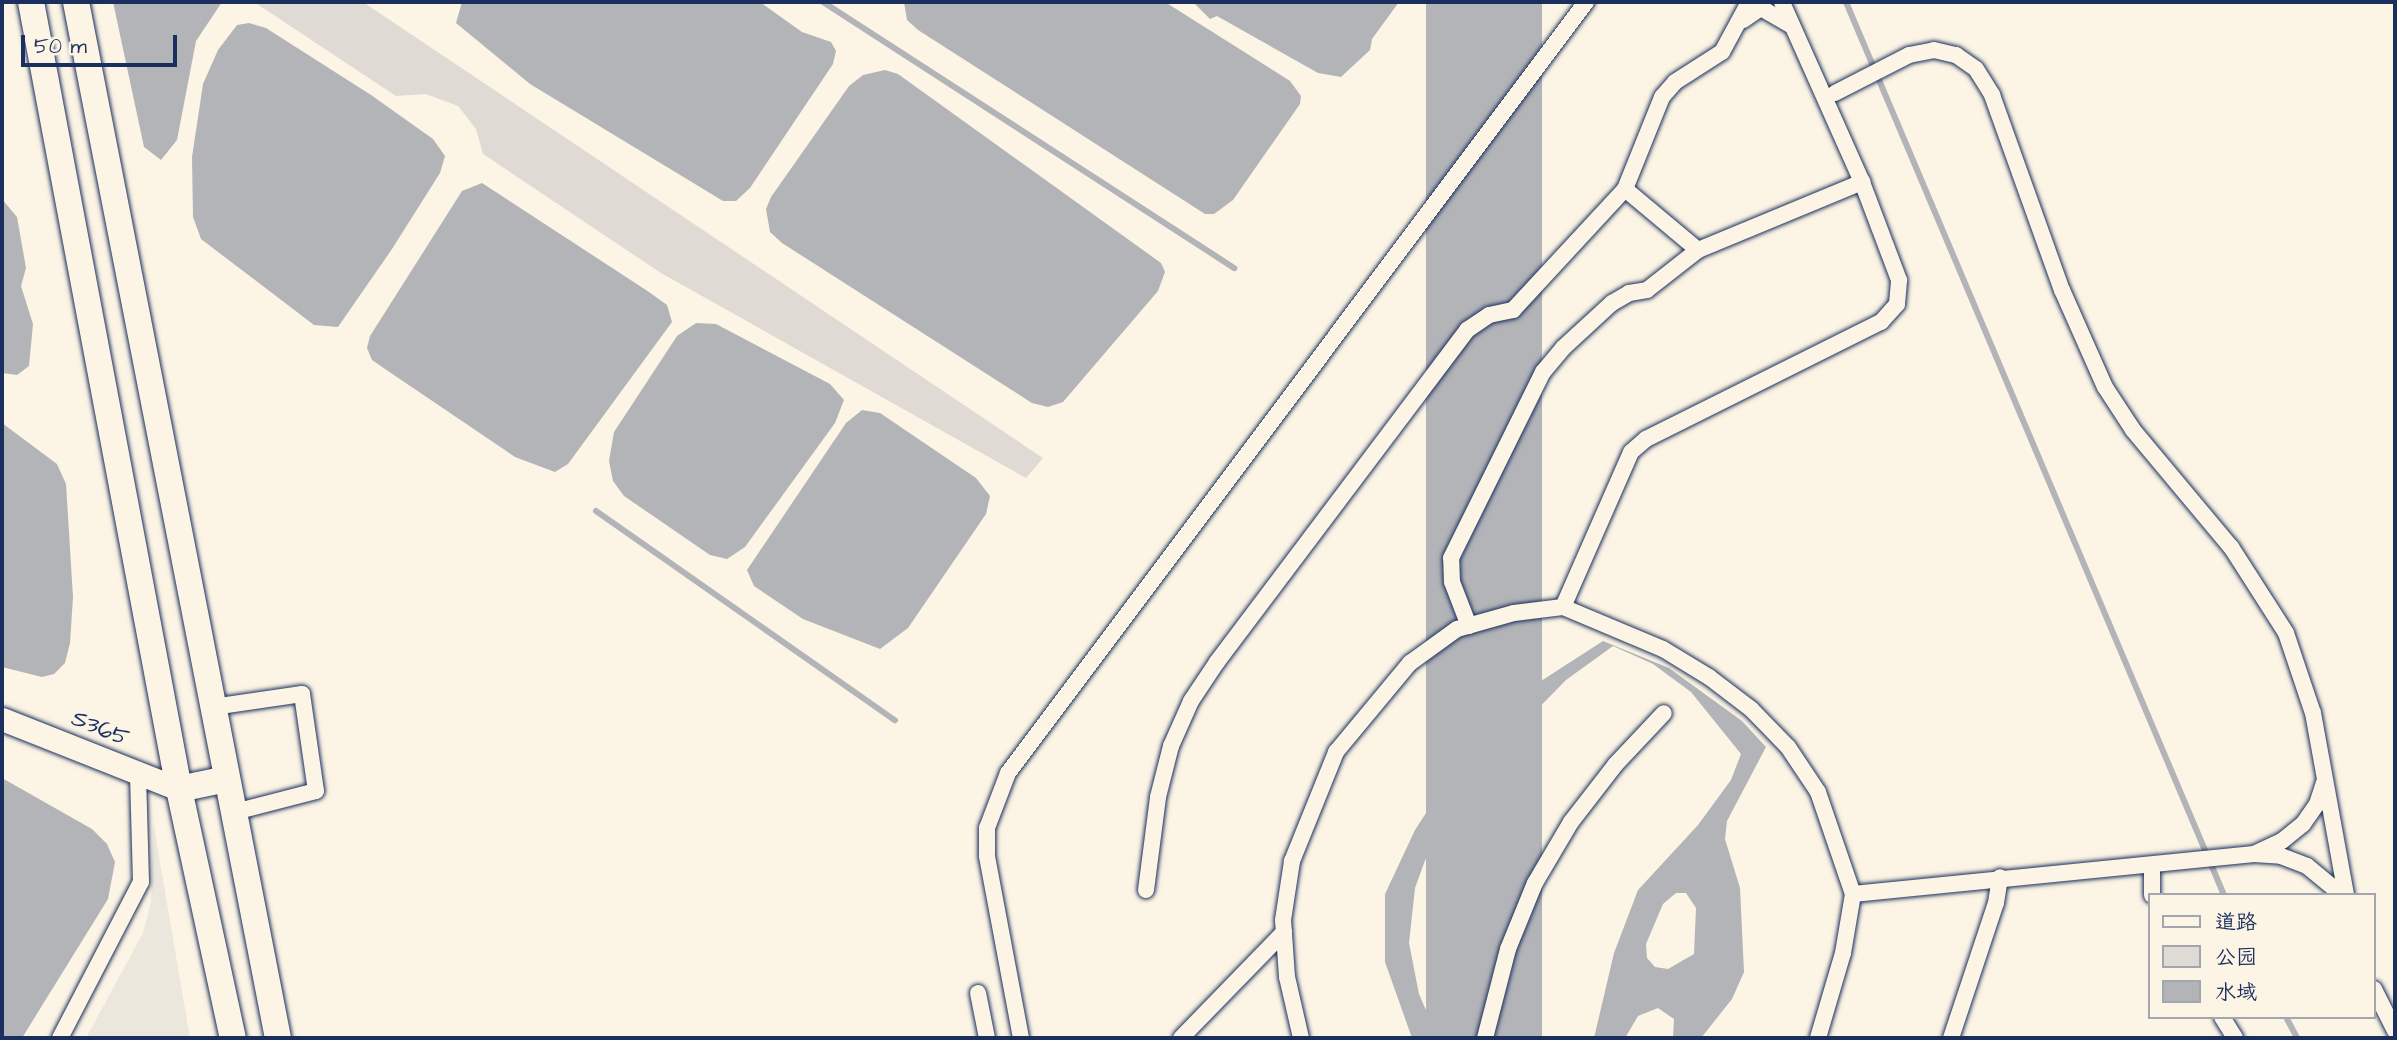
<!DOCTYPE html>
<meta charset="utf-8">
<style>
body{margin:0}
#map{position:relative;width:2397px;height:1040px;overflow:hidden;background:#fcf5e5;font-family:"Architects Daughter","LXGW WenKai TC",sans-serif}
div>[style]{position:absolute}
.built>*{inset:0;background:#ece7dc}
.green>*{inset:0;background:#dfdbd4}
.water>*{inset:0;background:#b2b4b8;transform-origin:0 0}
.stream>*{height:6px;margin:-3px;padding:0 3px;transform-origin:3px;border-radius:3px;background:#b2b4b8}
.roads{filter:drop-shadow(0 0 2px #1b2f5e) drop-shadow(0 0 2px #1b2f5e)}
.street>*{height:16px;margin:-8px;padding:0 8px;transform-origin:8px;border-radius:8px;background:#fcf5e5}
.secondary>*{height:23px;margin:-11.5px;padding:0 11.5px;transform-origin:11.5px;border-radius:11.5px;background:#fcf5e5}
.primary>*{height:26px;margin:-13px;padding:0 13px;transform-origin:13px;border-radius:13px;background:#fcf5e5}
span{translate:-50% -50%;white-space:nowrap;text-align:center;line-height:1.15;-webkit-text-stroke:5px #fcf5e5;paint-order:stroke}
.street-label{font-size:24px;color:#1b2f5e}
.frame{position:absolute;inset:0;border:4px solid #1b2f5e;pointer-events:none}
.legend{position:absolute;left:2148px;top:893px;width:228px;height:126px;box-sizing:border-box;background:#fcf5e5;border:2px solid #a2a6af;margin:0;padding:9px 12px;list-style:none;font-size:21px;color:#1b2f5e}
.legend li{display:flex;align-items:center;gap:14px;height:35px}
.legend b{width:35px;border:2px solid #a2a6af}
.scale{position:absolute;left:21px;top:35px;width:156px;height:32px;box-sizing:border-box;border:4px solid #1b2f5e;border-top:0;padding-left:9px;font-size:21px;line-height:24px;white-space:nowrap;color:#1b2f5e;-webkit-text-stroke:5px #fcf5e5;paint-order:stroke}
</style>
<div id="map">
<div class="built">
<i style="clip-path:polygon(153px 821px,190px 1038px,86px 1038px,143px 933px,151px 902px)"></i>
</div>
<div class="green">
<i style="clip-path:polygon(254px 2px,363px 2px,1043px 458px,1026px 478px,661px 273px,483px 154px,476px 129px,458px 106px,426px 94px,396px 96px)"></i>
</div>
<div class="water">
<i style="clip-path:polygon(113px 2px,222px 2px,196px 41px,177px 140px,161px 160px,144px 147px)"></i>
<i style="clip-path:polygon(462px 2px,760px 2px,802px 32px,831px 42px,836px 51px,833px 64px,750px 188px,736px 201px,723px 201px,530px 84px,456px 23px)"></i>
<i style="clip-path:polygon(904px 2px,1165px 2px,1290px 81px,1301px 96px,1300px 104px,1233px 200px,1214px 214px,1205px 214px,918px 30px,907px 20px)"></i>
<i style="clip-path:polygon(1193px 2px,1399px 2px,1372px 39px,1370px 50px,1341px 77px,1318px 73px,1217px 16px,1210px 19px)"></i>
<i style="left:1426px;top:2px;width:116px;height:1297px"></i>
<i style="clip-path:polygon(249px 23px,266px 28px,371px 95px,433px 139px,445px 156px,440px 173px,392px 249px,338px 327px,314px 325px,201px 239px,193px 217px,192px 157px,203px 84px,218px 50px,237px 25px)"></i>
<i style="clip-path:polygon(885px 70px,898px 74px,1161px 263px,1165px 272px,1158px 291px,1063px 402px,1048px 407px,1032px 403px,782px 243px,770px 232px,766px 209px,771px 197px,849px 86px,863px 75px)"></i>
<i style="clip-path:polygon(482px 183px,649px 292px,667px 305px,672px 322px,568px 464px,555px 472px,515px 457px,388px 371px,372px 360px,367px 348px,370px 336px,462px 191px)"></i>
<i style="clip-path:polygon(2px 199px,17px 217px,26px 268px,21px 286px,33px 324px,29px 366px,17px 375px,2px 373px)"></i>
<i style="clip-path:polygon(696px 323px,716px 324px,830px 384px,844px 400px,835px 423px,745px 547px,727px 559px,710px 555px,624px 496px,613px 481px,609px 461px,614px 432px,677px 336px)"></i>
<i style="clip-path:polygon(862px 410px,880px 413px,976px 478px,990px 496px,986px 514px,908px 628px,880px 649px,803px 619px,754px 586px,747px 570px,846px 423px)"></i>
<i style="clip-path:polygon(2px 423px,57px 464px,66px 484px,73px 597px,70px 643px,65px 663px,54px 674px,42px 677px,2px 667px)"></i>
<i style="clip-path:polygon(evenodd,1603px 641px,1669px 668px,1742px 721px,1766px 747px,1727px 821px,1725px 839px,1740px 888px,1744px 972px,1732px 999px,1701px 1038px,1673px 1038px,1674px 1019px,1658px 1008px,1638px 1016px,1625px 1038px,1594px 1038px,1614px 953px,1638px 890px,1698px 825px,1731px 780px,1741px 754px,1691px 692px,1653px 664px,1613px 646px,1566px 680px,1513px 734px,1470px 783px,1434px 836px,1415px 888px,1409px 943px,1419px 994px,1438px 1038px,1412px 1038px,1385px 962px,1385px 894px,1415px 830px,1450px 776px,1499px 719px,1541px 681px,1603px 641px,1676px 893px,1686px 893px,1696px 908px,1694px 954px,1668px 969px,1655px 967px,1647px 958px,1646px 944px,1663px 904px,1676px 893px)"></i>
<i style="clip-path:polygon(2px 778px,92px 829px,107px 844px,115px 862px,108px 899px,22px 1038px,2px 1038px)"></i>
</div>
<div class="stream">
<i style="left:823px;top:2px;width:490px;rotate:32.9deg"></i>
<i style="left:1846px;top:2px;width:970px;rotate:67.06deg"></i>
<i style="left:596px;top:511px;width:365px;rotate:35deg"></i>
<i style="left:2286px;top:1017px;width:24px;rotate:62deg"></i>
</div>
<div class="roads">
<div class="street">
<i style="left:1743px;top:20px;width:22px;rotate:-34deg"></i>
<i style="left:1761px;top:8px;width:34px;rotate:30deg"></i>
<i style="left:1835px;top:93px;width:83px;rotate:-27.2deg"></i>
<i style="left:1909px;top:55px;width:25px;rotate:-11deg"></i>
<i style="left:1934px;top:50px;width:23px;rotate:13deg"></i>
<i style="left:1956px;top:55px;width:24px;rotate:35deg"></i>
<i style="left:1976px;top:69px;width:31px;rotate:58deg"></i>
<i style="left:1992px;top:95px;width:207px;rotate:70.3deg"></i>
<i style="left:2062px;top:290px;width:106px;rotate:66.1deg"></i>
<i style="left:2105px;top:387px;width:51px;rotate:56.9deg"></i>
<i style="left:2133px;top:430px;width:153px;rotate:50.1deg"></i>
<i style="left:2231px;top:547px;width:102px;rotate:57.4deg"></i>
<i style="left:2286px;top:633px;width:84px;rotate:71.4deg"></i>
<i style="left:2313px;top:713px;width:185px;rotate:79.7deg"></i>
<i style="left:1625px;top:189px;width:95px;rotate:39.9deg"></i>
<i style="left:1563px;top:607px;width:169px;rotate:-66.3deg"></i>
<i style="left:1631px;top:452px;width:20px;rotate:-41deg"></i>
<i style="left:1646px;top:439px;width:263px;rotate:-26.5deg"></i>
<i style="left:1881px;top:322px;width:24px;rotate:-48deg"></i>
<i style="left:1897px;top:304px;width:24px;rotate:-85deg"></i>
<i style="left:1899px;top:280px;width:105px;rotate:-110.7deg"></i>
<i style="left:1862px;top:182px;width:197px;rotate:-114deg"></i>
<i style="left:1469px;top:626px;width:47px;rotate:-111.1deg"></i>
<i style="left:1452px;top:582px;width:24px;rotate:-92deg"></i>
<i style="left:1451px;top:558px;width:208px;rotate:-63.7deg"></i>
<i style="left:1543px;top:372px;width:31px;rotate:-50deg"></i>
<i style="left:1563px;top:348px;width:67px;rotate:-42.6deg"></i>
<i style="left:1612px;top:303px;width:20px;rotate:-30deg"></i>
<i style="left:1629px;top:293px;width:18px;rotate:-9deg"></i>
<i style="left:1647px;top:290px;width:65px;rotate:-38.1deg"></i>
<i style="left:1698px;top:250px;width:178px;rotate:-22.5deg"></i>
<i style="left:213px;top:707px;width:90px;rotate:-8.3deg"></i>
<i style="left:302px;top:694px;width:98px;rotate:81.8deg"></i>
<i style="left:316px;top:791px;width:85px;rotate:165.6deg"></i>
<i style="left:2256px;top:853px;width:29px;rotate:-25deg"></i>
<i style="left:2282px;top:841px;width:27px;rotate:-39deg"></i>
<i style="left:2303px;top:824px;width:24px;rotate:-55deg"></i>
<i style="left:2317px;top:804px;width:23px;rotate:-72deg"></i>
<i style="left:1146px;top:890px;width:94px;rotate:-82.6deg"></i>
<i style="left:1158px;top:797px;width:53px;rotate:-75.7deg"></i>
<i style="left:1171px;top:746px;width:49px;rotate:-66deg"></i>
<i style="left:1191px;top:701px;width:47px;rotate:-56.3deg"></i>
<i style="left:1217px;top:662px;width:416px;rotate:-53deg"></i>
<i style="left:1467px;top:330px;width:27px;rotate:-34deg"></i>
<i style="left:1489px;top:315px;width:25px;rotate:-12deg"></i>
<i style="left:1513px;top:310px;width:165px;rotate:-47.2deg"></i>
<i style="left:1625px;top:189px;width:99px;rotate:-68.1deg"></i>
<i style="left:1662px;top:97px;width:20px;rotate:-49deg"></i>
<i style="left:1675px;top:82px;width:56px;rotate:-32.6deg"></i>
<i style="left:1722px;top:52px;width:57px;rotate:-61.6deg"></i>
<i style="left:1853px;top:894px;width:403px;rotate:-5.7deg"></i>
<i style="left:2254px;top:854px;width:27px;rotate:4deg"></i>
<i style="left:2281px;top:856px;width:28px;rotate:21deg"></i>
<i style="left:2307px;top:866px;width:45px;rotate:39.6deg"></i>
<i style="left:2152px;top:895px;width:29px;rotate:-90deg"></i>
<i style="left:2374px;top:989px;width:47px;rotate:63.4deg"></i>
<i style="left:978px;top:993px;width:46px;rotate:78.7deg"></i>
<i style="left:2222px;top:1017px;width:25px;rotate:58deg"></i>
<i style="left:60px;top:1038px;width:176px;rotate:-62.6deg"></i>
<i style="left:141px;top:882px;width:109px;rotate:-91.6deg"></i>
<i style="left:1021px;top:1038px;width:185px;rotate:-100.6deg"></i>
<i style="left:987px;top:856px;width:28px;rotate:-90deg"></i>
<i style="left:987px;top:828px;width:59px;rotate:-69.1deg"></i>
<i style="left:1008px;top:773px;width:964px;rotate:-53.14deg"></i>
<i style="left:1181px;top:1038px;width:148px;rotate:-45.8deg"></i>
<i style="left:1301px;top:1038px;width:63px;rotate:-102.9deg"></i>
<i style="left:1287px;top:977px;width:57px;rotate:-94deg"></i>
<i style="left:1283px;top:920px;width:60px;rotate:-81.3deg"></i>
<i style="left:1292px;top:861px;width:118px;rotate:-68deg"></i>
<i style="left:1336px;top:752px;width:116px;rotate:-50.3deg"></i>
<i style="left:1410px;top:663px;width:58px;rotate:-35.9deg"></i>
<i style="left:1457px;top:629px;width:59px;rotate:-15.7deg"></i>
<i style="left:1514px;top:613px;width:49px;rotate:-7deg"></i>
<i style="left:1563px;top:607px;width:108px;rotate:22.8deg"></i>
<i style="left:1663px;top:649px;width:54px;rotate:31.3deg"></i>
<i style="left:1709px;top:677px;width:53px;rotate:37.3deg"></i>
<i style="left:1751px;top:709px;width:53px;rotate:45.8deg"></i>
<i style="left:1788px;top:747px;width:54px;rotate:56.3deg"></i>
<i style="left:1818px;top:792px;width:108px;rotate:71.1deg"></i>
<i style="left:1853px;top:894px;width:60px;rotate:99.6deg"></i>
<i style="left:1843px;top:953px;width:89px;rotate:106.4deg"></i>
<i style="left:1485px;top:1038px;width:92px;rotate:-75.5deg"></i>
<i style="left:1508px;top:949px;width:71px;rotate:-67.8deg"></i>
<i style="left:1535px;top:883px;width:71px;rotate:-59.5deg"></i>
<i style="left:1571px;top:822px;width:72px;rotate:-52.3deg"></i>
<i style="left:1615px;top:765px;width:71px;rotate:-46.7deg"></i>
<i style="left:1951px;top:1038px;width:142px;rotate:-71.6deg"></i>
<i style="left:1996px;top:903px;width:26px;rotate:-81deg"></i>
</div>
<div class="secondary">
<i style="left:2px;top:719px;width:190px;rotate:21.6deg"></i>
</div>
<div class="primary">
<i style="left:31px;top:2px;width:801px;rotate:79.35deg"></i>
<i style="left:179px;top:789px;width:255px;rotate:77.8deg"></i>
<i style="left:76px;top:2px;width:1056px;rotate:78.97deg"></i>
<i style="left:179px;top:789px;width:49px;rotate:-11.8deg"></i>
</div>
</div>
<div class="street-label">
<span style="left:100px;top:729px;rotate:22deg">S365</span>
</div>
<div class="frame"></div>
<ul class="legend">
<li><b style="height:9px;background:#fcf5e5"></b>道路</li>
<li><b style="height:19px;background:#dfdbd4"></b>公园</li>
<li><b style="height:19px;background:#b2b4b8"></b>水域</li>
</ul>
<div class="scale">50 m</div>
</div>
